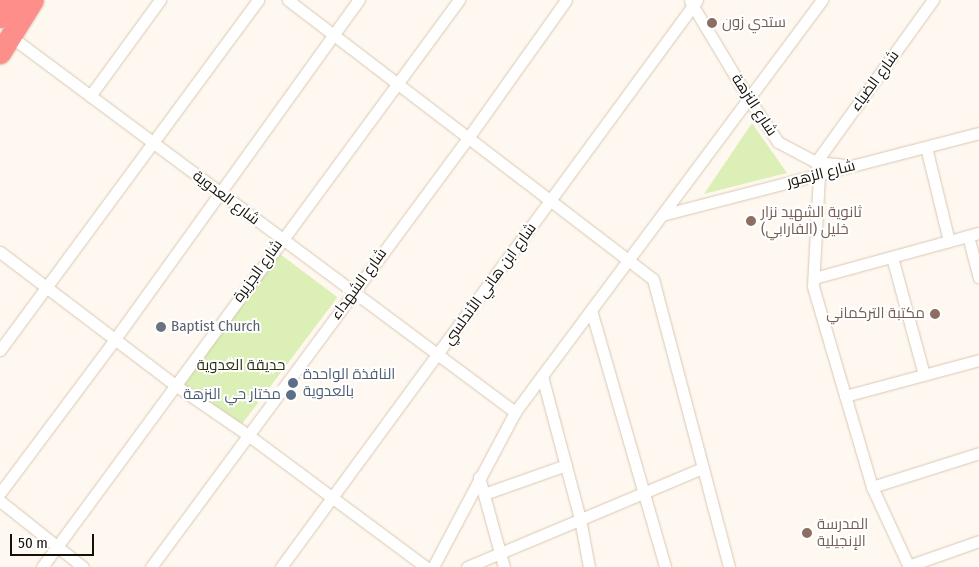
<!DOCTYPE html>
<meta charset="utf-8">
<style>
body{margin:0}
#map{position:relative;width:979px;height:567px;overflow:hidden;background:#fff8f0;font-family:"Fira Sans Condensed",Cairo,sans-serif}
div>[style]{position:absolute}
.green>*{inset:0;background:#dbefb6;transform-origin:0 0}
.roads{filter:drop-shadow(0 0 1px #d7c8b3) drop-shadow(0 0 1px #d7c8b3)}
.street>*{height:11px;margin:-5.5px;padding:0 5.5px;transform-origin:5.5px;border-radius:5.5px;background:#fff}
.highway>*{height:21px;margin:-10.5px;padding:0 10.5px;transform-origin:10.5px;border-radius:10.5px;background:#fe8e89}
.dots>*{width:14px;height:14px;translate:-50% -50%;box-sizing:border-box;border:2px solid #fff;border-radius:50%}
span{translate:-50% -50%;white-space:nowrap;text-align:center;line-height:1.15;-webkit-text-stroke:4px #fff;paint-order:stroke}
.education-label{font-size:15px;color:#785e54}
.left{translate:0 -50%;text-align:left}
.right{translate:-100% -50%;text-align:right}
.street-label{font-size:15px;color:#151008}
.worship-label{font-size:15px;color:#5b616d}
.park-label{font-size:15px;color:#27310e}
.service-label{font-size:15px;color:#4e5e75}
.scale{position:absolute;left:10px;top:534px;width:84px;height:22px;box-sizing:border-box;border:2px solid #151008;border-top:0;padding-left:6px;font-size:15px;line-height:18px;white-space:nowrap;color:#151008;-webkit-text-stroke:4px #fff;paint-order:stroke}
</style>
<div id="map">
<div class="green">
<i style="clip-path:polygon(752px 123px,787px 173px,704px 194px)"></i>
<i style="left:280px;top:254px;width:72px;height:163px;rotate:37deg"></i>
</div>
<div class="roads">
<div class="street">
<i style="left:288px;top:0;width:459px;rotate:37.4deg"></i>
<i style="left:653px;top:279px;width:298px;rotate:75.2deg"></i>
<i style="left:690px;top:1px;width:114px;rotate:59deg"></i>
<i style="left:749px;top:99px;width:52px;rotate:56deg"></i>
<i style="left:778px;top:142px;width:43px;rotate:27.8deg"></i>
<i style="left:816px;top:162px;width:27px;rotate:6deg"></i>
<i style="left:10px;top:36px;width:630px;rotate:36.67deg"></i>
<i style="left:90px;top:96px;width:119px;rotate:-53.9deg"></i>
<i style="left:926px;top:147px;width:97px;rotate:76.3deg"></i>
<i style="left:662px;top:215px;width:327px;rotate:-14.5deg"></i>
<i style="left:968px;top:236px;width:43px;rotate:75.3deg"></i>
<i style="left:0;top:252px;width:220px;rotate:37.2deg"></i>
<i style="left:175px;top:385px;width:88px;rotate:34.4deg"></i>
<i style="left:248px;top:435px;width:222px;rotate:36.6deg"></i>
<i style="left:892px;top:257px;width:122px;rotate:74.8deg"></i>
<i style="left:814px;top:278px;width:171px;rotate:-15.3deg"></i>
<i style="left:591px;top:310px;width:267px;rotate:73.9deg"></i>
<i style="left:0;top:350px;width:435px;rotate:-53.6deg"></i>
<i style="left:542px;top:376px;width:148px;rotate:75.1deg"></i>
<i style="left:580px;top:519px;width:49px;rotate:79.4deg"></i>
<i style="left:845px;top:396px;width:139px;rotate:-15deg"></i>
<i style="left:479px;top:477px;width:93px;rotate:74.5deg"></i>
<i style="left:872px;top:487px;width:112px;rotate:-17.6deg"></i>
<i style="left:0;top:493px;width:192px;rotate:-53.2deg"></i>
<i style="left:115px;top:339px;width:418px;rotate:-54.3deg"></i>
<i style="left:484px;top:494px;width:87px;rotate:-19.5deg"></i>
<i style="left:0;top:501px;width:106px;rotate:38.5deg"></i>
<i style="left:908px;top:566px;width:75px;rotate:-19.4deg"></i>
<i style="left:42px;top:567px;width:704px;rotate:-53.67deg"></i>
<i style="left:151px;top:567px;width:533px;rotate:-53.54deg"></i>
<i style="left:468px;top:138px;width:169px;rotate:-54.6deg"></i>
<i style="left:281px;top:567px;width:703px;rotate:-53.73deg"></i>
<i style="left:433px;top:567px;width:175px;rotate:-62.1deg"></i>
<i style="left:515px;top:412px;width:514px;rotate:-53.31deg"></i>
<i style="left:467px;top:567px;width:256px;rotate:-22.8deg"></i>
<i style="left:909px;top:567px;width:88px;rotate:-114.8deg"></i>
<i style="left:872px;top:487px;width:209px;rotate:-106.4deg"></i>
<i style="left:813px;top:286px;width:112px;rotate:-86.9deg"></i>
<i style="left:819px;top:174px;width:12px;rotate:-104deg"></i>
<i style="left:816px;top:162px;width:200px;rotate:-54.2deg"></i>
</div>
<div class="highway">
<i style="left:0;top:17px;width:20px;rotate:-57deg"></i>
<i style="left:0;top:53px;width:62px;rotate:-58.1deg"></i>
</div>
</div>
<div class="dots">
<i style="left:712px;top:23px;background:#8d6e63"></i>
<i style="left:751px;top:221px;background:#8d6e63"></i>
<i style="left:935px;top:314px;background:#8d6e63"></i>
<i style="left:161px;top:327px;background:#6b7280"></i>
<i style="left:293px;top:383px;background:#5c6f8a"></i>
<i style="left:291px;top:395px;background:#5c6f8a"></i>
<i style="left:807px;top:533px;background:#8d6e63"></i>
</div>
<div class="education-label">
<span class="left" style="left:722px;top:23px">ستدي زون</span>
<span class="left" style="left:761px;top:221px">ثانوية الشهيد نزار<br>خليل (الفارابي)</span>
<span class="right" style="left:925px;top:314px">مكتبة التركماني</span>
<span class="left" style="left:817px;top:533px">المدرسة<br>الإنجيلية</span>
</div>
<div class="street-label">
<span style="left:875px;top:81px;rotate:-54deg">شارع الضياء</span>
<span style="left:754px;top:105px;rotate:57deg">شارع النزهة</span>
<span style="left:821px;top:174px;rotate:-14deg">شارع الزهور</span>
<span style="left:226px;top:198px;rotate:37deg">شارع العدوية</span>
<span style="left:258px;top:271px;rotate:-54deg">شارع الجزيرة</span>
<span style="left:359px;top:284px;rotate:-54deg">شارع الشهداء</span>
<span style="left:490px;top:284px;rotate:-54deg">شارع ابن هاني الأندلسي</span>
</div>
<div class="worship-label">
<span class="left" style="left:171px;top:327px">Baptist Church</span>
</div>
<div class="park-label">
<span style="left:241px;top:366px">حديقة العدوية</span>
</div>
<div class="service-label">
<span class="left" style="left:303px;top:383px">النافذة الواحدة<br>بالعدوية</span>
<span class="right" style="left:281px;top:395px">مختار حي النزهة</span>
</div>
<div class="scale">50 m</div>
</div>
